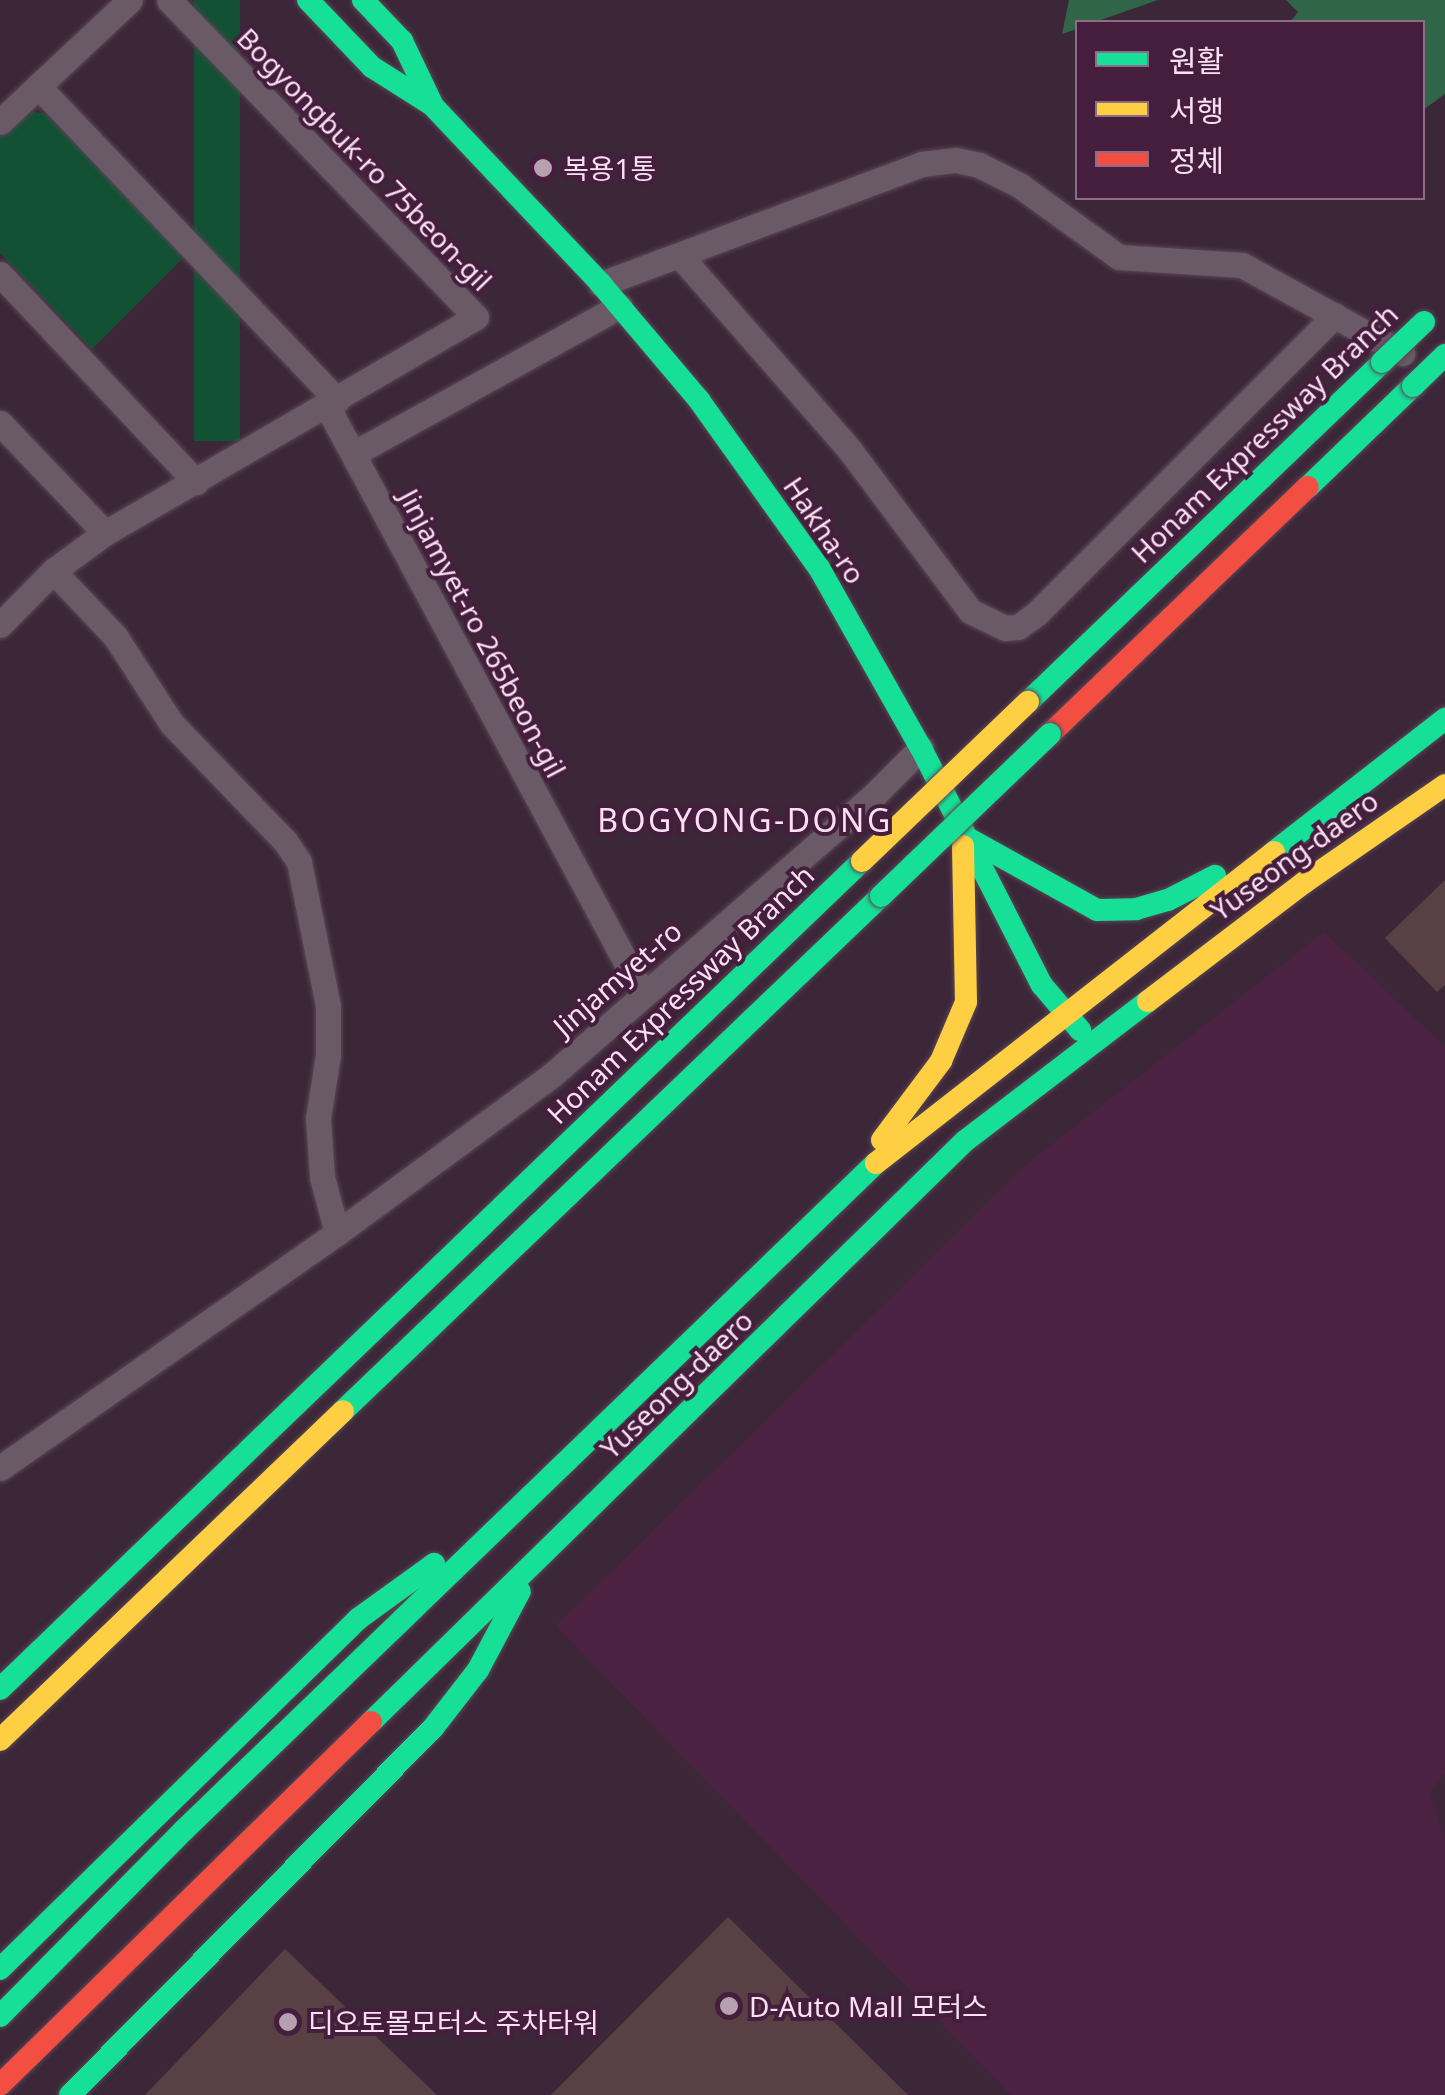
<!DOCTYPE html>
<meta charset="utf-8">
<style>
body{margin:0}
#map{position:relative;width:1445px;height:2095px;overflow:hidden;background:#3c2738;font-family:"Noto Sans","Noto Sans KR",sans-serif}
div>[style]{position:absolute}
.built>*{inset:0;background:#4c2243}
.green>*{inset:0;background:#125134;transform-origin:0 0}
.forest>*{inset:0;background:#306548}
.building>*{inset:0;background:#594044}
.roads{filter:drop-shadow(0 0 2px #594655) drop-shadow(0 0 2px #594655)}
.street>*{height:25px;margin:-12.5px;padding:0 12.5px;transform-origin:12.5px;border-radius:12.5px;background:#6a5966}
.fast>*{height:22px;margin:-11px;padding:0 11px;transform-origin:11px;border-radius:11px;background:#16e098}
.slow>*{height:22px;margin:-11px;padding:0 11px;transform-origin:11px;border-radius:11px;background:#ffcf43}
.jam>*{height:22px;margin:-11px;padding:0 11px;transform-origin:11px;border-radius:11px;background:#f24e42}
.bridges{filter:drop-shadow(0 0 2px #594655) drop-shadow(0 0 2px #594655)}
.fast-bridge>*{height:22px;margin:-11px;padding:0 11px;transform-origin:11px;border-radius:11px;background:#16e098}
.slow-bridge>*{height:22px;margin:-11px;padding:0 11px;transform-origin:11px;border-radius:11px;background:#ffcf43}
.dots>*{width:28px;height:28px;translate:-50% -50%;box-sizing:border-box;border:5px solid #451e3d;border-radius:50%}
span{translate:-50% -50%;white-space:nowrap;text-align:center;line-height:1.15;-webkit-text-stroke:8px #451e3d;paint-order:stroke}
.street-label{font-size:28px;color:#fae0f3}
.poi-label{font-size:28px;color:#fae0f3}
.left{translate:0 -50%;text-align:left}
.quarter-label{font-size:32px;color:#fae0f3;letter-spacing:2.5px}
.legend{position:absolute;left:1075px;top:20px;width:350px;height:180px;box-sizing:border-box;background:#451e3d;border:2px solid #8d6c86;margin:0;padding:12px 18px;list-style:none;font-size:30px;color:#fae0f3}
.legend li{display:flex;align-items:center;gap:20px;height:50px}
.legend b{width:50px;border:2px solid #8d6c86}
</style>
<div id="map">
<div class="built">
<i style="clip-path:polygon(1324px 932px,1445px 1047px,1445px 1773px,1430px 1792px,1445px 1839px,1445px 2095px,1011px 2095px,556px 1626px,1028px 1163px)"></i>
</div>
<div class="green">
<i style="left:194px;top:0;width:46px;height:441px"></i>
<i style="clip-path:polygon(27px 111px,47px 114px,185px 256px,92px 349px,0 253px,0 137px)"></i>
</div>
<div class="forest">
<i style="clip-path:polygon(1069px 0,1158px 0,1095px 22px,1078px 22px,1077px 29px,1062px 34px)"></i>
<i style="clip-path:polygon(1286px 0,1445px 0,1445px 94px,1423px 110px,1422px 22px,1290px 22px,1298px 12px)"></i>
</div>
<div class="building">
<i style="clip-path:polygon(1445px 880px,1445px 985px,1437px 992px,1385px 938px)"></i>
<i style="clip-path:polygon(728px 1917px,908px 2095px,551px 2095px)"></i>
<i style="clip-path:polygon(285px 1949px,437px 2095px,145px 2095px)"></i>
</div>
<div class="roads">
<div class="street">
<i style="left:38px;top:86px;width:434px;rotate:46.4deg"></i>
<i style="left:0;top:122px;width:178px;rotate:-43.2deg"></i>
<i style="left:681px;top:257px;width:255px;rotate:48.8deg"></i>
<i style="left:849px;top:449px;width:202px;rotate:53.2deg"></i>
<i style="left:970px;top:611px;width:39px;rotate:26deg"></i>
<i style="left:1005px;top:628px;width:13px;rotate:-4deg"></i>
<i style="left:1018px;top:627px;width:24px;rotate:-36deg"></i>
<i style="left:1037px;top:613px;width:421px;rotate:-45deg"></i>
<i style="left:0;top:274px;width:286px;rotate:46.7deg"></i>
<i style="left:601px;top:284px;width:343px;rotate:-20.5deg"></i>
<i style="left:922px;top:164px;width:34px;rotate:-7deg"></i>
<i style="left:956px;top:160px;width:24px;rotate:12deg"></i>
<i style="left:979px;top:165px;width:45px;rotate:26.6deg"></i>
<i style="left:1019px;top:185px;width:123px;rotate:35.8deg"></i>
<i style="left:1119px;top:257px;width:123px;rotate:3.7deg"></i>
<i style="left:1242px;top:265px;width:183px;rotate:28.8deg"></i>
<i style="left:327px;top:406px;width:668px;rotate:61.75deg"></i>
<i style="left:0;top:423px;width:152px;rotate:46.3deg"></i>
<i style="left:353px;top:454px;width:305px;rotate:-29deg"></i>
<i style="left:53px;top:571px;width:90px;rotate:46.4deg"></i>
<i style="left:115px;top:636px;width:103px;rotate:57.2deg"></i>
<i style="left:171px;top:723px;width:164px;rotate:46deg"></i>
<i style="left:285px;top:841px;width:25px;rotate:56deg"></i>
<i style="left:299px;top:862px;width:147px;rotate:78.6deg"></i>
<i style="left:328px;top:1006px;width:49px;rotate:90deg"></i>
<i style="left:328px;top:1055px;width:64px;rotate:99deg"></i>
<i style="left:318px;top:1118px;width:59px;rotate:86.1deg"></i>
<i style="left:322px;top:1177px;width:58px;rotate:75deg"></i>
<i style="left:0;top:625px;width:76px;rotate:-45.5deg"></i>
<i style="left:53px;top:571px;width:64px;rotate:-36.2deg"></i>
<i style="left:105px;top:533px;width:429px;rotate:-30.2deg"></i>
<i style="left:476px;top:317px;width:441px;rotate:-134.1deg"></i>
<i style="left:0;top:1468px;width:411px;rotate:-34.9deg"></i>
<i style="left:337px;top:1233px;width:267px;rotate:-36.3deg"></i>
<i style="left:552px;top:1075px;width:428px;rotate:-41deg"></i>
<i style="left:875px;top:794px;width:65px;rotate:-45deg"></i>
</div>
<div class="fast">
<i style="left:308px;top:0;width:93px;rotate:46.3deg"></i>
<i style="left:372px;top:67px;width:71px;rotate:32.3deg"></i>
<i style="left:432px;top:105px;width:246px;rotate:46.6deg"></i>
<i style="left:601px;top:284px;width:152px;rotate:49.8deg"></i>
<i style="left:699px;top:400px;width:206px;rotate:54.5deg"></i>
<i style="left:819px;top:568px;width:207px;rotate:60.5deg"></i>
<i style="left:921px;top:748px;width:266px;rotate:63deg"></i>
<i style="left:1042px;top:985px;width:59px;rotate:49.8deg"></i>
<i style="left:363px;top:0;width:57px;rotate:46.4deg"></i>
<i style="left:402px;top:41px;width:70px;rotate:64.5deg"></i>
<i style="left:1308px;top:487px;width:146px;rotate:-43.9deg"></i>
<i style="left:1028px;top:702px;width:491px;rotate:-43.8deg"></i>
<i style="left:964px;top:836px;width:152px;rotate:29.1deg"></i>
<i style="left:1097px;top:910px;width:39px;rotate:-1deg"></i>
<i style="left:1136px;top:909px;width:33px;rotate:-16deg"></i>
<i style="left:1168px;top:900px;width:53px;rotate:-27.1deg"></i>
<i style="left:1274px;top:852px;width:217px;rotate:-37.9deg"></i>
<i style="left:343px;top:1411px;width:745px;rotate:-43.75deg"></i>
<i style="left:0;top:1689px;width:1195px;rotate:-43.85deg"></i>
<i style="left:371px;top:1722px;width:831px;rotate:-44.37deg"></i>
<i style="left:965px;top:1141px;width:230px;rotate:-37.4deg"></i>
<i style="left:0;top:1969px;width:501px;rotate:-44.35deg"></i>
<i style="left:358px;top:1619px;width:94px;rotate:-35.9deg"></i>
<i style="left:0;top:2016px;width:262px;rotate:-45.3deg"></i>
<i style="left:184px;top:1830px;width:961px;rotate:-43.95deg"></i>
<i style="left:70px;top:2095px;width:516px;rotate:-45.31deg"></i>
<i style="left:433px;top:1728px;width:73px;rotate:-52.2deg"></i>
<i style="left:478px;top:1670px;width:89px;rotate:-62deg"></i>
</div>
<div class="slow">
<i style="left:1148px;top:1001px;width:197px;rotate:-37.2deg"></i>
<i style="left:1305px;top:882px;width:170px;rotate:-34.7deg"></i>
<i style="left:882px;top:1140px;width:99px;rotate:-53.2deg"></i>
<i style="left:941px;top:1061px;width:64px;rotate:-67deg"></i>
<i style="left:966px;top:1002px;width:156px;rotate:-91.1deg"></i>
<i style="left:876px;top:1163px;width:505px;rotate:-38deg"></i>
<i style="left:0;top:1740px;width:475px;rotate:-43.8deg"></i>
</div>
<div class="jam">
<i style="left:1050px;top:734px;width:357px;rotate:-43.8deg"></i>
<i style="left:0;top:2085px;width:519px;rotate:-44.38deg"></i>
</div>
</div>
<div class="bridges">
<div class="fast-bridge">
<i style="left:1382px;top:362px;width:58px;rotate:-43.6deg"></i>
<i style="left:1413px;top:386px;width:45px;rotate:-44.1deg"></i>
<i style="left:881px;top:896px;width:234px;rotate:-43.8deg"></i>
</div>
<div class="slow-bridge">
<i style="left:862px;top:861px;width:230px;rotate:-43.8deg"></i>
</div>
</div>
<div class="dots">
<i style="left:543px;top:168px;background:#b89fb2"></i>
<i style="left:729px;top:2006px;background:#b89fb2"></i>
<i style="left:288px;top:2022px;background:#b89fb2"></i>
</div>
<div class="street-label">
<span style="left:365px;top:159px;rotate:46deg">Bogyongbuk-ro 75beon-gil</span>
<span style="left:1264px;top:433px;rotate:-44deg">Honam Expressway Branch</span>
<span style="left:825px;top:530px;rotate:56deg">Hakha-ro</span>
<span style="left:483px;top:633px;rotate:62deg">Jinjamyet-ro 265beon-gil</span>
<span style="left:1294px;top:855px;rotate:-36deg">Yuseong-daero</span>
<span style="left:617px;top:978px;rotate:-41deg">Jinjamyet-ro</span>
<span style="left:680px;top:994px;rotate:-44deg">Honam Expressway Branch</span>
<span style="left:676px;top:1384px;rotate:-44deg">Yuseong-daero</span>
</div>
<div class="poi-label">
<span class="left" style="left:563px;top:168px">복용1통</span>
<span class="left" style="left:749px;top:2006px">D-Auto Mall 모터스</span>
<span class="left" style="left:308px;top:2022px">디오토몰모터스 주차타워</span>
</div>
<div class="quarter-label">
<span style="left:745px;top:820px">BOGYONG-DONG</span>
</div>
<ul class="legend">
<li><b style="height:12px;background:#16e098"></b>원활</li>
<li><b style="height:12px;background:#ffcf43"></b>서행</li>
<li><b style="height:12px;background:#f24e42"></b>정체</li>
</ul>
</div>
